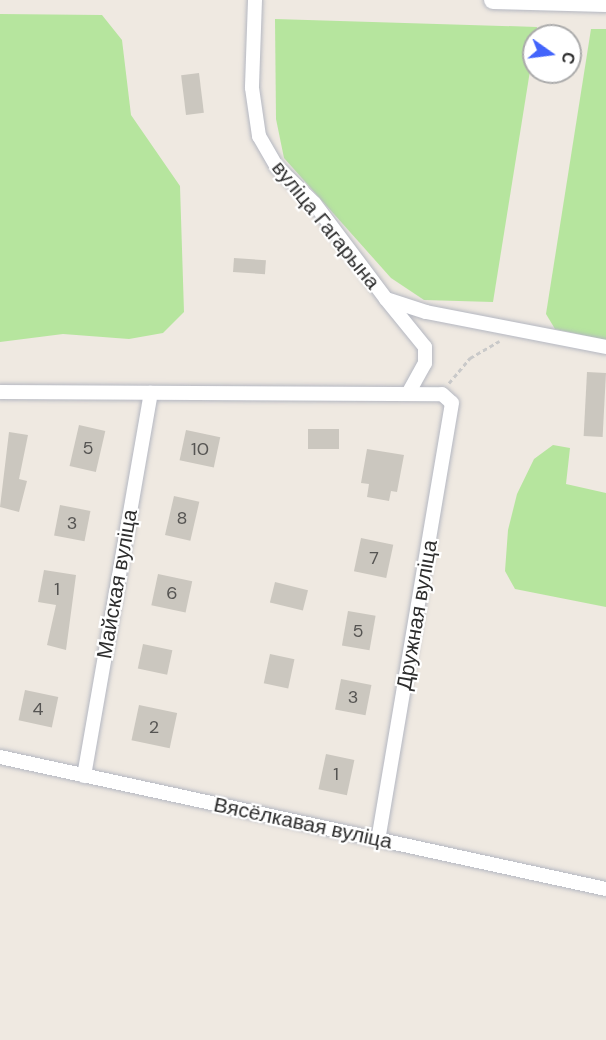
<!DOCTYPE html>
<meta charset="utf-8">
<style>
body{margin:0}
#map{position:relative;width:606px;height:1040px;overflow:hidden;background:#efe9e1;font-family:"DM Sans",sans-serif}
div>[style]{position:absolute}
.green>*{inset:0;background:#b6e59e}
.building>*{inset:0;background:#cbc7bf;transform-origin:0 0}
.path>*{height:3px;margin-top:-1.5px;transform-origin:0;background:repeating-linear-gradient(90deg,#c9c9c9 0 4.5px,transparent 0 7.5px)}
.roads{filter:drop-shadow(0 0 2px #b4b7c1) drop-shadow(0 0 2px #b4b7c1)}
.minor>*{height:14px;margin:-7px;padding:0 7px;transform-origin:7px;border-radius:7px;background:#fff}
.tertiary>*{height:18px;margin:-9px;padding:0 9px;transform-origin:9px;border-radius:9px;background:#fff}
span{translate:-50% -50%;white-space:nowrap;text-align:center;line-height:1.15;-webkit-text-stroke:4.5px #fff;paint-order:stroke}
.number-label{font-size:18px;color:#555452}
.number-label span{-webkit-text-stroke-width:0}
.street-label{font-size:21px;color:#2e2e2e}
.north{position:absolute;left:522px;top:24px;width:60px;height:60px;box-sizing:border-box;background:#fff;border:2px solid #ababab;border-radius:50%;rotate:104deg;font-size:16px;font-weight:700;line-height:24px;text-align:center;color:#2e2e2e}
.north::after{content:'';display:block;margin:auto;width:21px;height:27px;background:#4264fb;clip-path:polygon(50% 0,100% 100%,50% 72%,0 100%)}
</style>
<div id="map">
<div class="green">
<i style="clip-path:polygon(0 14px,102px 15px,122px 40px,131px 115px,180px 186px,184px 312px,163px 333px,129px 339px,63px 334px,0 342px)"></i>
<i style="clip-path:polygon(275px 19px,537px 27px,493px 302px,424px 300px,391px 278px,284px 158px,276px 119px)"></i>
<i style="clip-path:polygon(591px 29px,606px 29px,606px 340px,555px 329px,546px 314px)"></i>
<i style="clip-path:polygon(553px 445px,570px 448px,566px 484px,606px 493px,606px 607px,515px 589px,505px 571px,508px 530px,517px 494px,534px 459px)"></i>
</div>
<div class="building">
<i style="left:199px;top:73px;width:40px;height:18px;rotate:83deg"></i>
<i style="left:234px;top:258px;width:32px;height:14px;rotate:4deg"></i>
<i style="left:587px;top:372px;width:19px;height:64px;rotate:3deg"></i>
<i style="left:79px;top:425px;width:27px;height:42px;rotate:13deg"></i>
<i style="left:308px;top:429px;width:31px;height:20px"></i>
<i style="left:186px;top:430px;width:35px;height:31px;rotate:12deg"></i>
<i style="clip-path:polygon(9px 432px,28px 435px,19px 479px,27px 481px,19px 512px,0 507px)"></i>
<i style="clip-path:polygon(367px 449px,404px 455px,397px 492px,391px 491px,389px 501px,367px 497px,369px 484px,361px 483px)"></i>
<i style="left:174px;top:496px;width:26px;height:40px;rotate:13deg"></i>
<i style="left:60px;top:505px;width:31px;height:31px;rotate:11deg"></i>
<i style="left:361px;top:538px;width:33px;height:34px;rotate:12deg"></i>
<i style="clip-path:polygon(44px 570px,76px 575px,66px 650px,47px 645px,56px 605px,38px 602px)"></i>
<i style="left:158px;top:574px;width:35px;height:32px;rotate:12deg"></i>
<i style="left:275px;top:582px;width:34px;height:21px;rotate:14deg"></i>
<i style="left:348px;top:611px;width:28px;height:35px;rotate:10deg"></i>
<i style="left:143px;top:644px;width:30px;height:25px;rotate:12deg"></i>
<i style="left:270px;top:654px;width:25px;height:30px;rotate:12deg"></i>
<i style="left:341px;top:679px;width:31px;height:31px;rotate:11deg"></i>
<i style="left:25px;top:690px;width:34px;height:31px;rotate:12deg"></i>
<i style="left:139px;top:705px;width:39px;height:36px;rotate:12deg"></i>
<i style="left:326px;top:754px;width:29px;height:36px;rotate:12deg"></i>
</div>
<div class="path">
<i style="left:449px;top:383px;width:33px;rotate:-50deg"></i>
<i style="left:470px;top:358px;width:34px;rotate:-30deg"></i>
</div>
<div class="roads">
<div class="minor">
<i style="left:255px;top:0;width:88px;rotate:92deg"></i>
<i style="left:252px;top:88px;width:49px;rotate:81.7deg"></i>
<i style="left:259px;top:136px;width:34px;rotate:60deg"></i>
<i style="left:276px;top:166px;width:53px;rotate:44.2deg"></i>
<i style="left:314px;top:203px;width:120px;rotate:53.1deg"></i>
<i style="left:386px;top:299px;width:42px;rotate:18deg"></i>
<i style="left:426px;top:312px;width:183px;rotate:11deg"></i>
<i style="left:386px;top:299px;width:62px;rotate:50.9deg"></i>
<i style="left:425px;top:347px;width:16px;rotate:90deg"></i>
<i style="left:425px;top:363px;width:35px;rotate:119deg"></i>
<i style="left:0;top:392px;width:442px;rotate:0.3deg"></i>
<i style="left:442px;top:394px;width:13px;rotate:42deg"></i>
<i style="left:452px;top:403px;width:442px;rotate:99.6deg"></i>
<i style="left:0;top:757px;width:620px;rotate:12.29deg"></i>
<i style="left:84px;top:776px;width:389px;rotate:-80.1deg"></i>
</div>
<div class="tertiary">
<i style="left:493px;top:0;width:113px;rotate:1.5deg"></i>
</div>
</div>
<div class="number-label">
<span style="left:88px;top:448px">5</span>
<span style="left:200px;top:449px">10</span>
<span style="left:182px;top:518px">8</span>
<span style="left:72px;top:523px">3</span>
<span style="left:374px;top:558px">7</span>
<span style="left:57px;top:589px">1</span>
<span style="left:172px;top:593px">6</span>
<span style="left:358px;top:631px">5</span>
<span style="left:353px;top:697px">3</span>
<span style="left:38px;top:709px">4</span>
<span style="left:154px;top:727px">2</span>
<span style="left:336px;top:774px">1</span>
</div>
<div class="street-label">
<span style="left:326px;top:225px;rotate:51deg">вуліца Гагарына</span>
<span style="left:117px;top:584px;rotate:-80deg">Майская вуліца</span>
<span style="left:417px;top:615px;rotate:-80deg">Дружная вуліца</span>
<span style="left:303px;top:823px;rotate:12deg">Вясёлкавая вуліца</span>
</div>
<div class="north">С</div>
</div>
